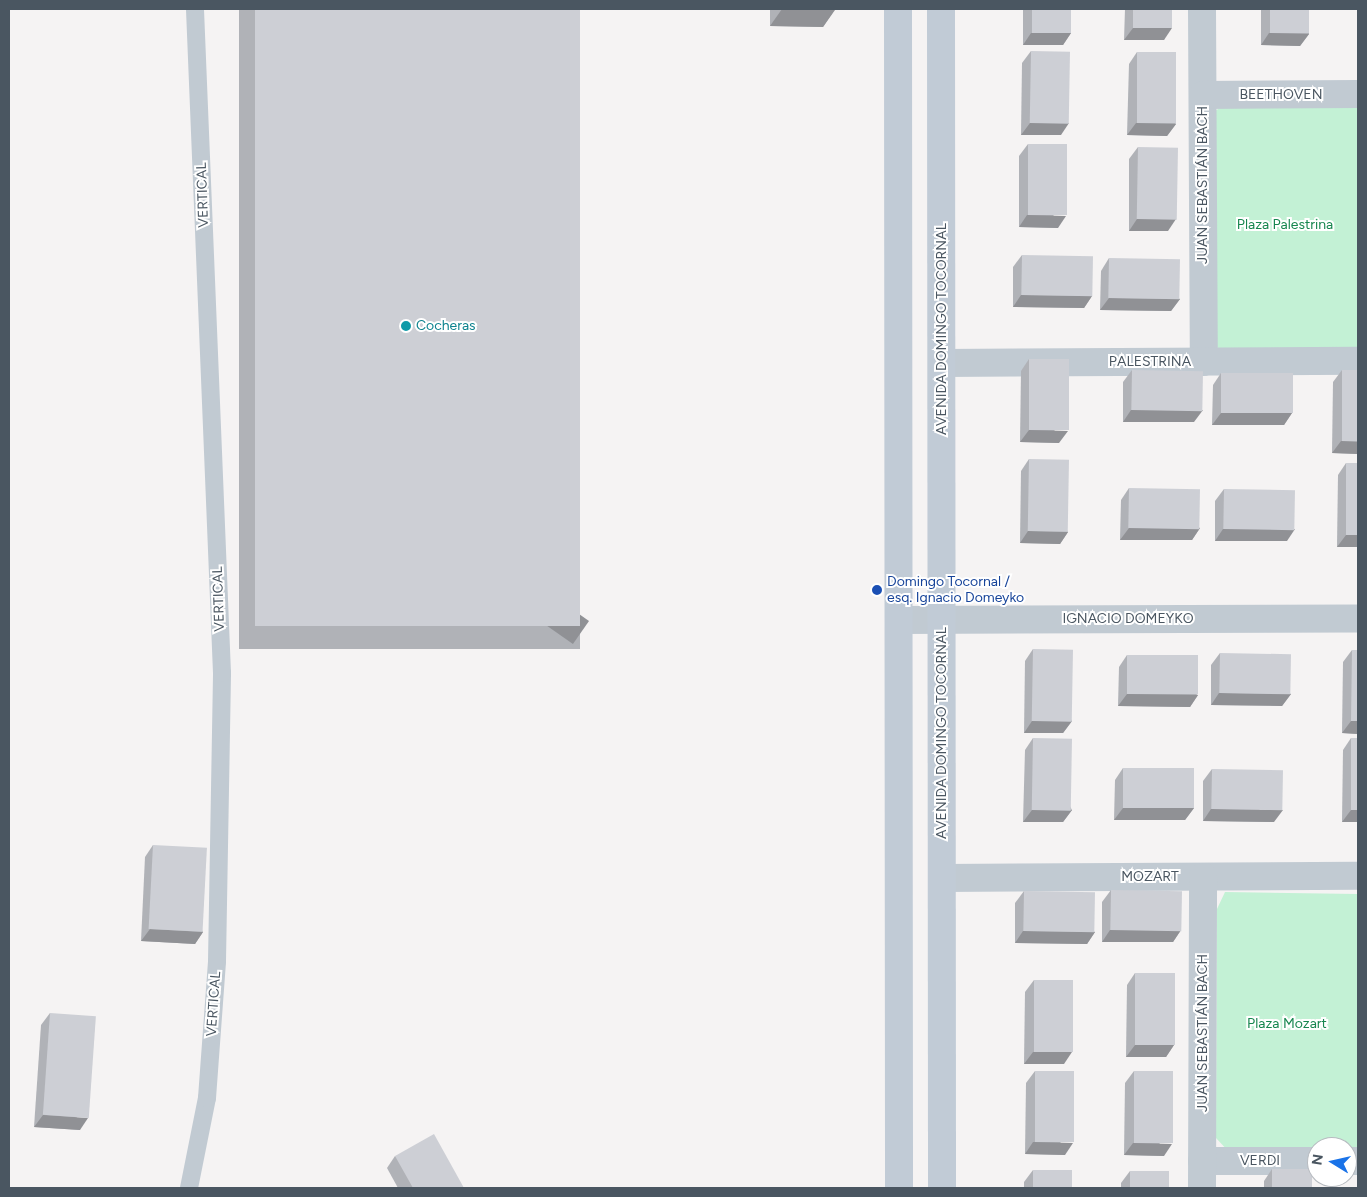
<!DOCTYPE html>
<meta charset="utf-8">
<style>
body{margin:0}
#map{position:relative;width:1367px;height:1197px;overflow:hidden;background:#f5f3f3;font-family:Figtree,sans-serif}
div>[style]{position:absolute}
.green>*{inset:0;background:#c3f1d5}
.lane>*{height:18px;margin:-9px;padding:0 9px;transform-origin:9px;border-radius:9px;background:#c1cad2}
.street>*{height:28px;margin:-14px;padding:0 14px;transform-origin:14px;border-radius:14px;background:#c1cad2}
.secondary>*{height:28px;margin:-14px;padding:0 14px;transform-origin:14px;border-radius:14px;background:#c1cbd6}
.wall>*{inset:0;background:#b0b2b7;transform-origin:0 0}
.shaded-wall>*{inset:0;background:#909195;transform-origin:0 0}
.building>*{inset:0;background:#cdcfd5;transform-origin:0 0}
.dots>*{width:14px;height:14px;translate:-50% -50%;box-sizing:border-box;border:2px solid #fff;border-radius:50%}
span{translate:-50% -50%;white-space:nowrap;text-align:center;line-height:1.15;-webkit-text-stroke:4px #fff;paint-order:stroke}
.street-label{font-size:14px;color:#4a5661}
.park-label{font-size:14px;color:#17864f}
.culture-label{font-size:14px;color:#0d838f}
.left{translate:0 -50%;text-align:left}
.transit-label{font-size:14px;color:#164399}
.frame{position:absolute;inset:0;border:10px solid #4a5661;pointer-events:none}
.north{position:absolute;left:1307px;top:1137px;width:50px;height:50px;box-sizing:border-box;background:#fff;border:1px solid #b7bbc0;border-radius:50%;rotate:279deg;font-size:14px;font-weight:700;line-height:20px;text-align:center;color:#4a5661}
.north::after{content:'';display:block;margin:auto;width:18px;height:22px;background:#1a73e8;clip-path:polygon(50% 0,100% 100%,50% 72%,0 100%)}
</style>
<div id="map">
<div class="green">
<i style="clip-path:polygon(1227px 103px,1358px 103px,1358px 348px,1218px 348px,1211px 336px,1212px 113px)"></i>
<i style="clip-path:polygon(1225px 892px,1358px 894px,1358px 1152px,1317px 1147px,1317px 1152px,1230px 1153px,1216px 1138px,1217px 909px)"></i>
</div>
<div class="lane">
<i style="left:189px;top:1188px;width:92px;rotate:-78.7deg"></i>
<i style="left:207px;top:1098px;width:137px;rotate:-85.8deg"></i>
<i style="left:217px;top:961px;width:288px;rotate:-89deg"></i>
<i style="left:222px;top:673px;width:665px;rotate:-92.33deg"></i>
</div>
<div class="street">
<i style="left:1202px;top:9px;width:353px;rotate:89.7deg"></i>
<i style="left:1203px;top:95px;width:155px;rotate:-0.4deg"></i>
<i style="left:942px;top:363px;width:416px;rotate:-0.3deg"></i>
<i style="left:899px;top:620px;width:459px;rotate:-0.2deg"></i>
<i style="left:942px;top:878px;width:416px;rotate:-0.3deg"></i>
<i style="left:1202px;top:1161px;width:115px"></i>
<i style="left:1347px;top:1161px;width:11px"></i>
<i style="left:1202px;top:1188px;width:311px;rotate:-89.8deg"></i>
</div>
<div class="secondary">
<i style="left:898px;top:9px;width:1179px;rotate:89.95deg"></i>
<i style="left:941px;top:9px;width:1179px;rotate:89.95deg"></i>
</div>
<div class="wall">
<i style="left:239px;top:9px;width:341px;height:640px"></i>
<i style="clip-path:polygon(770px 9px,835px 9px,823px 27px,770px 26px)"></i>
<i style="clip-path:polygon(1023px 9px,1071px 9px,1071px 33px,1063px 45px,1023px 45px)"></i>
<i style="clip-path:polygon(1125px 9px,1172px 9px,1164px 40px,1124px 40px)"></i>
<i style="clip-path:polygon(1261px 9px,1309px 9px,1309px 34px,1300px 46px,1261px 45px)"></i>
<i style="clip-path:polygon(1031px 51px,1061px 135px,1021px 135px,1022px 63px)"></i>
<i style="clip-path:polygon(1137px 52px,1176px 124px,1167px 136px,1127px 135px,1129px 64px)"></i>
<i style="clip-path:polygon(1028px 144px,1058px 228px,1019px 227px,1019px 156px)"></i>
<i style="clip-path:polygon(1138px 147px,1168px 231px,1129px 231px,1129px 159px)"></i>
<i style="clip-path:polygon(1022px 255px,1092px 296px,1084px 308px,1013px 307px,1013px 267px)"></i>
<i style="clip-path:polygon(1109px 258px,1180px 299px,1171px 311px,1100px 310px,1101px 271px)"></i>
<i style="clip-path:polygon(1029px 359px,1059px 443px,1020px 442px,1021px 371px)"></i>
<i style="clip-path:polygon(1132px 370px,1194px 422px,1123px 422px,1123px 382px)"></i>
<i style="clip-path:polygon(1342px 370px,1358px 370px,1358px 454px,1332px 453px,1333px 382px)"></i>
<i style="clip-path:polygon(1221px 373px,1292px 413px,1284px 425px,1212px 425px,1213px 385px)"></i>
<i style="clip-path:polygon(1029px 459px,1068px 532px,1060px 544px,1020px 543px,1021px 471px)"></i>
<i style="clip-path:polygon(1346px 463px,1358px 547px,1337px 547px,1338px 475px)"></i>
<i style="clip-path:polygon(1129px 488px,1200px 528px,1192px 540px,1120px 540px,1121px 500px)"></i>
<i style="clip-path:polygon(1224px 489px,1287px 541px,1215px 541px,1215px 501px)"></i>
<i style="clip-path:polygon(1033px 649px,1072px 721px,1063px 733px,1024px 733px,1025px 661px)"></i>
<i style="clip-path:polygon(1352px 650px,1358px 734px,1342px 733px,1343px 662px)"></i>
<i style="clip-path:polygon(1220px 653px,1291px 694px,1282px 706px,1211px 705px,1211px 665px)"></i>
<i style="clip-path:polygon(1127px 655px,1198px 695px,1190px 707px,1118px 706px,1119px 667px)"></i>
<i style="clip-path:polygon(1033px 738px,1072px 810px,1063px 822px,1023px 822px,1025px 750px)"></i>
<i style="clip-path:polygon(1351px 738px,1358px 738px,1358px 822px,1342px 822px,1343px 750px)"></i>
<i style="clip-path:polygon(1123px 768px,1194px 808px,1185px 820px,1114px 820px,1115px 780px)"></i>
<i style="clip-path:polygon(1212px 769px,1274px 822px,1203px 821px,1203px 781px)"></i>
<i style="clip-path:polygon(153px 845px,203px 932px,195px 944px,141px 941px,145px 857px)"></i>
<i style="clip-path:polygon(1111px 890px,1181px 930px,1173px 942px,1102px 942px,1102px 902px)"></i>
<i style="clip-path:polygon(1024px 891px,1095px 932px,1087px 944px,1015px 943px,1015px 903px)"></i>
<i style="clip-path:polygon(1135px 973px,1174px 1045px,1166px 1057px,1126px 1057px,1127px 985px)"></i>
<i style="clip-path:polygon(1034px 980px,1064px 1064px,1024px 1064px,1025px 992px)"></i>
<i style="clip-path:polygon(50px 1013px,80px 1130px,34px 1127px,41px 1025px)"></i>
<i style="clip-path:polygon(1035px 1071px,1065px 1155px,1025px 1154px,1026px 1083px)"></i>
<i style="clip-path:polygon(1134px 1071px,1164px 1156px,1124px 1155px,1125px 1083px)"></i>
<i style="clip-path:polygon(395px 1156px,464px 1188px,398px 1188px,387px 1168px)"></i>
<i style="clip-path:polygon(1272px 1169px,1312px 1188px,1264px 1188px,1264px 1181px)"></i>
<i style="clip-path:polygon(1033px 1170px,1072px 1188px,1024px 1188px,1024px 1182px)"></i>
<i style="clip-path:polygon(1130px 1171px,1169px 1188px,1121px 1188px,1121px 1183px)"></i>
</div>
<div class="shaded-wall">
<i style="clip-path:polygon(782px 9px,802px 9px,835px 10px,823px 27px,770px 26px)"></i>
<i style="clip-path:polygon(1133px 28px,1172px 28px,1164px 40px,1124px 40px)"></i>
<i style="clip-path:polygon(1031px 33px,1071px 33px,1063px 45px,1023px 45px)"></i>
<i style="clip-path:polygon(1269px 33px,1309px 34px,1300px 46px,1261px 45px)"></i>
<i style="clip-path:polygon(1030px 123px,1069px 123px,1061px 135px,1021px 135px)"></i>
<i style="clip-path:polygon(1136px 123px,1176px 124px,1167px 136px,1127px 135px)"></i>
<i style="clip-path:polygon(1027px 215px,1066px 216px,1058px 228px,1019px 227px)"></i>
<i style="clip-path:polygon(1137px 219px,1176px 219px,1168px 231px,1129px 231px)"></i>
<i style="clip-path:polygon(1021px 295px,1092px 296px,1084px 308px,1013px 307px)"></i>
<i style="clip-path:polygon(1109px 298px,1180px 299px,1171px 311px,1100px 310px)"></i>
<i style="clip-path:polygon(1131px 410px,1203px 410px,1194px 422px,1123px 422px)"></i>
<i style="clip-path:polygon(1221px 413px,1292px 413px,1284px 425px,1212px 425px)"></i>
<i style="clip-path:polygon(1029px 430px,1068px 431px,1059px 443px,1020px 442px)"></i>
<i style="clip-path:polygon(1341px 441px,1358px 442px,1358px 454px,1332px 453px)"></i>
<i style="clip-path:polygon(1129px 528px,1200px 528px,1192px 540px,1120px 540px)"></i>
<i style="clip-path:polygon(1223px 529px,1295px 529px,1287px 541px,1215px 541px)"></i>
<i style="clip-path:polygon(1028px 531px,1068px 532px,1060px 544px,1020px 543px)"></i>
<i style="clip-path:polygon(1346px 535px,1358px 535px,1358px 547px,1337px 547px)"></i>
<i style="left:589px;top:621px;width:28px;height:326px;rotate:125deg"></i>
<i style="clip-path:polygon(1219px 693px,1291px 694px,1282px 706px,1211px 705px)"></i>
<i style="clip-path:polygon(1127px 694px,1198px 695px,1190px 707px,1118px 706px)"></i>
<i style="clip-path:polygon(1032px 721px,1072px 721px,1063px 733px,1024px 733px)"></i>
<i style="clip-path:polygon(1351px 721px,1358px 721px,1358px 734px,1342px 733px)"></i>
<i style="clip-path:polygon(1123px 808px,1194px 808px,1185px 820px,1114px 820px)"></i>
<i style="clip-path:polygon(1211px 809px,1283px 810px,1274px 822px,1203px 821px)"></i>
<i style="clip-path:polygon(1032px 810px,1072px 810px,1063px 822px,1023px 822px)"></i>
<i style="clip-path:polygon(1351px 810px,1358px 810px,1358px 822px,1342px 822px)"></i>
<i style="clip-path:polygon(150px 929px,203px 932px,195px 944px,141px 941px)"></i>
<i style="clip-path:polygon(1110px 930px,1181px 930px,1173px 942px,1102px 942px)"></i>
<i style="clip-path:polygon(1023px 931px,1095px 932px,1087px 944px,1015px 943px)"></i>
<i style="clip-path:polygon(1135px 1045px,1174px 1045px,1166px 1057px,1126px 1057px)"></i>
<i style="clip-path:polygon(1033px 1052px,1072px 1052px,1064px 1064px,1024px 1064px)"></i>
<i style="clip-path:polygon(43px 1115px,88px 1118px,80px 1130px,34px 1127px)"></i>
<i style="clip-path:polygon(1033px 1142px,1073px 1143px,1065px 1155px,1025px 1154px)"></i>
<i style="clip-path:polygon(1133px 1143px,1172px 1144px,1164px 1156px,1124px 1155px)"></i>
</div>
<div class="building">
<i style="left:255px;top:9px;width:325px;height:617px"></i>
<i style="clip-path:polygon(802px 9px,835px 9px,835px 10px)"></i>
<i style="left:1032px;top:9px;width:39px;height:24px"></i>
<i style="left:1133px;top:9px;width:39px;height:19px"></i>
<i style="left:1270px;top:9px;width:39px;height:24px"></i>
<i style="left:1031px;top:51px;width:39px;height:72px;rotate:1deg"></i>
<i style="left:1137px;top:52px;width:39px;height:71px"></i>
<i style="left:1028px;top:144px;width:39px;height:71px"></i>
<i style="left:1138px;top:147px;width:40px;height:72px;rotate:1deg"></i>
<i style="left:1022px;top:255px;width:71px;height:40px;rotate:1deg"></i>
<i style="left:1109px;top:258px;width:71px;height:40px;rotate:1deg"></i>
<i style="left:1029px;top:359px;width:40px;height:71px"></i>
<i style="left:1132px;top:370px;width:71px;height:40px;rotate:1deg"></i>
<i style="left:1342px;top:370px;width:16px;height:71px"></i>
<i style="left:1221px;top:373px;width:72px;height:40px"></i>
<i style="left:1029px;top:459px;width:40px;height:72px;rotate:1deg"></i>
<i style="left:1346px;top:463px;width:12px;height:72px"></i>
<i style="left:1129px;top:488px;width:71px;height:40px;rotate:1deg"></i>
<i style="left:1224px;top:489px;width:71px;height:40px;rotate:1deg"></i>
<i style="left:1033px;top:649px;width:40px;height:72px;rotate:1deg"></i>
<i style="clip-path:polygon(1352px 650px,1358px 650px,1358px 721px,1351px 721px)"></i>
<i style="left:1220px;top:653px;width:71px;height:40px;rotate:1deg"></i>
<i style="left:1127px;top:655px;width:71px;height:39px"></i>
<i style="left:1033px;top:738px;width:39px;height:72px;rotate:1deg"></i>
<i style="left:1351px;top:738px;width:7px;height:72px"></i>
<i style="left:1123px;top:768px;width:71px;height:40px"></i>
<i style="left:1212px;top:769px;width:71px;height:40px;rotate:1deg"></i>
<i style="left:153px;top:845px;width:54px;height:84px;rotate:3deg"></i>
<i style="left:1111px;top:890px;width:71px;height:40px;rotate:1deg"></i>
<i style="left:1024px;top:891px;width:71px;height:40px;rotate:1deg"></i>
<i style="left:1135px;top:973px;width:40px;height:72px"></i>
<i style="left:1034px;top:980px;width:39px;height:72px"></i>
<i style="left:50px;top:1013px;width:46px;height:102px;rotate:4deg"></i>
<i style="left:1035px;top:1071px;width:39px;height:71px"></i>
<i style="left:1134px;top:1071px;width:39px;height:72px"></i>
<i style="clip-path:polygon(434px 1134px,464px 1188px,413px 1188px,395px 1156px)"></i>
<i style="left:1272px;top:1169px;width:40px;height:19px"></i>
<i style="left:1033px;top:1170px;width:39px;height:18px"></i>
<i style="left:1130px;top:1171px;width:39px;height:17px"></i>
</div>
<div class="dots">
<i style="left:406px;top:326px;background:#0f9aa8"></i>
<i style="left:877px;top:590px;background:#1a4fb4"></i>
</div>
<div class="street-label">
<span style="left:1281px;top:95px">BEETHOVEN</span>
<span style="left:1203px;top:185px;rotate:-90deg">JUAN SEBASTIÁN BACH</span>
<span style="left:203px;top:195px;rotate:-92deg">VERTICAL</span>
<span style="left:942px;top:329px;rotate:-90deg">AVENIDA DOMINGO TOCORNAL</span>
<span style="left:1150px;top:362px">PALESTRINA</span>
<span style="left:219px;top:599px;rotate:-92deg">VERTICAL</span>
<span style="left:1128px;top:619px">IGNACIO DOMEYKO</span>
<span style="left:942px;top:733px;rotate:-90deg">AVENIDA DOMINGO TOCORNAL</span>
<span style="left:1150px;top:877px">MOZART</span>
<span style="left:214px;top:1004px;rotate:-86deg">VERTICAL</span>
<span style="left:1203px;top:1033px;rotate:-90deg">JUAN SEBASTIÁN BACH</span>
<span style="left:1260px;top:1161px">VERDI</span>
</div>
<div class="park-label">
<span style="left:1285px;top:225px">Plaza Palestrina</span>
<span style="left:1287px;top:1024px">Plaza Mozart</span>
</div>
<div class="culture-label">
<span class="left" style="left:416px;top:326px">Cocheras</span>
</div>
<div class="transit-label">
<span class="left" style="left:887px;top:590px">Domingo Tocornal /<br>esq. Ignacio Domeyko</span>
</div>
<div class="frame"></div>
<div class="north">N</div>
</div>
